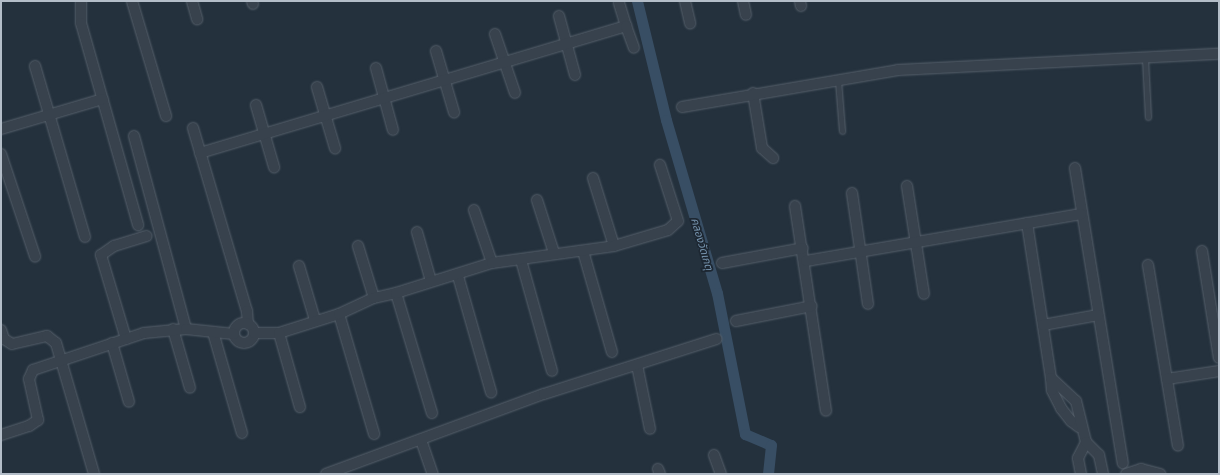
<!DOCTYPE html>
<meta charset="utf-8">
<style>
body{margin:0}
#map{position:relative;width:1220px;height:475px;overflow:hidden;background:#24313d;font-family:Ubuntu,"Noto Sans Thai",sans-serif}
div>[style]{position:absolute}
.canal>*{height:11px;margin:-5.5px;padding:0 5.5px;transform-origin:5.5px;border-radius:5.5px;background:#384e64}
.roads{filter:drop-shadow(0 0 1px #56606b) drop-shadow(0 0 1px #56606b)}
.service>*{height:5px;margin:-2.5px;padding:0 2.5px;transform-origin:2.5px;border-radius:2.5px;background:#38424d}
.minor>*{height:10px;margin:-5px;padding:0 5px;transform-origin:5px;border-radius:5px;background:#38424d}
.minor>.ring{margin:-5px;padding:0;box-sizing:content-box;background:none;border:10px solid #38424d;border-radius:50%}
span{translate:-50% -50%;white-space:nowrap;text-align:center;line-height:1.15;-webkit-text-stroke:3.5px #1d2732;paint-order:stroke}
.water-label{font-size:11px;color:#7491ab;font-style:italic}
.frame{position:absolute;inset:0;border:2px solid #b3bdc8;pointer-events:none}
</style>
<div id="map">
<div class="canal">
<i style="left:637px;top:1px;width:122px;rotate:76.3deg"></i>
<i style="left:666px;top:120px;width:180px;rotate:73.6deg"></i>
<i style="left:717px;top:293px;width:144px;rotate:78.8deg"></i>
<i style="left:745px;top:434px;width:28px;rotate:23deg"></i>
<i style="left:771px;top:445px;width:29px;rotate:96deg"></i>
</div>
<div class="roads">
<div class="service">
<i style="left:1145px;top:58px;width:59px;rotate:87.1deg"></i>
<i style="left:838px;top:80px;width:51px;rotate:85.5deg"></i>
</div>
<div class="minor">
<i style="left:81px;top:1px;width:22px;rotate:90deg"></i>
<i style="left:81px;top:23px;width:210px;rotate:74.2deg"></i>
<i style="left:132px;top:1px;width:120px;rotate:73.5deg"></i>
<i style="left:192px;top:1px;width:19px;rotate:74deg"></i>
<i style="left:252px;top:1px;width:3px;rotate:72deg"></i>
<i style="left:685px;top:1px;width:23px;rotate:77deg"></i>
<i style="left:743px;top:1px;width:14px;rotate:78deg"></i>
<i style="left:800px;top:1px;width:5px;rotate:79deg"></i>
<i style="left:619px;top:3px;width:24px;rotate:73deg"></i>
<i style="left:559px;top:16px;width:61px;rotate:74.8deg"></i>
<i style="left:495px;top:34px;width:62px;rotate:71.3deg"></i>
<i style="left:436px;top:51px;width:64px;rotate:73.6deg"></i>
<i style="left:35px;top:66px;width:178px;rotate:73.7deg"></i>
<i style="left:376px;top:68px;width:64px;rotate:74.7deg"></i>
<i style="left:317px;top:87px;width:64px;rotate:73.6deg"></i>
<i style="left:753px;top:93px;width:56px;rotate:80.7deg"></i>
<i style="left:762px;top:148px;width:15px;rotate:42deg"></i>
<i style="left:256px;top:105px;width:65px;rotate:73.8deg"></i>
<i style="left:682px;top:107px;width:219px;rotate:-9.7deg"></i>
<i style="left:898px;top:70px;width:321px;rotate:-2.9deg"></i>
<i style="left:193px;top:128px;width:191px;rotate:73.6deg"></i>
<i style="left:247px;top:311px;width:13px;rotate:86deg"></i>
<i style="left:1px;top:129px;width:106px;rotate:-16.4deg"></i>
<i style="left:134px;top:136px;width:200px;rotate:74.9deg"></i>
<i style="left:200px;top:153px;width:445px;rotate:-16.6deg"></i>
<i style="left:626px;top:26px;width:23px;rotate:70deg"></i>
<i style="left:1px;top:154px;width:108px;rotate:71.6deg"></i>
<i style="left:1075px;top:168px;width:299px;rotate:80.8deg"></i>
<i style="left:593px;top:178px;width:71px;rotate:72.8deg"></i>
<i style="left:907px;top:186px;width:109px;rotate:81.1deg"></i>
<i style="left:852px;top:193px;width:112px;rotate:81.8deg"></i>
<i style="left:537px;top:200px;width:56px;rotate:72.2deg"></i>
<i style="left:795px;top:206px;width:207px;rotate:81.4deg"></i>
<i style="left:474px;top:210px;width:56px;rotate:71.2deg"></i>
<i style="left:1027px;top:223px;width:157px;rotate:81.2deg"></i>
<i style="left:417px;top:232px;width:51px;rotate:74.1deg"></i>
<i style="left:358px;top:246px;width:54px;rotate:72.9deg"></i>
<i style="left:583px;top:251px;width:105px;rotate:74deg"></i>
<i style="left:1202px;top:251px;width:108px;rotate:81deg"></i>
<i style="left:521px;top:260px;width:115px;rotate:74.4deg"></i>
<i style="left:806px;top:261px;width:279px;rotate:-9.7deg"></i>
<i style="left:722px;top:263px;width:82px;rotate:-10.5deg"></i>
<i style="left:1148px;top:265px;width:183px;rotate:80.6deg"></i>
<i style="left:299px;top:266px;width:56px;rotate:73.5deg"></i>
<i style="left:458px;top:276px;width:121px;rotate:74.1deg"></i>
<i style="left:339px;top:314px;width:125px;rotate:73.7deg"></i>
<i style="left:736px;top:321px;width:77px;rotate:-11.2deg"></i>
<i class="ring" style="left:234px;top:323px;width:10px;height:10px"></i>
<i style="left:1043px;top:325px;width:56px;rotate:-10.3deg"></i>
<i style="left:173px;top:329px;width:61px;rotate:73.9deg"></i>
<i style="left:1px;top:330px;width:9px;rotate:72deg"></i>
<i style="left:4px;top:339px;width:9px;rotate:32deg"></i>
<i style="left:12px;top:344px;width:36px;rotate:-13deg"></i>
<i style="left:47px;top:336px;width:11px;rotate:38deg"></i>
<i style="left:56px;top:343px;width:136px;rotate:73.8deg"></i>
<i style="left:213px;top:332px;width:105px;rotate:74deg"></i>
<i style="left:254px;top:333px;width:25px"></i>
<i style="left:279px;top:333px;width:63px;rotate:-17.6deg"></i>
<i style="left:339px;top:314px;width:38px;rotate:-25deg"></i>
<i style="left:374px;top:298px;width:23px;rotate:-13deg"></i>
<i style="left:279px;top:333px;width:77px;rotate:74.2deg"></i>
<i style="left:126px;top:339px;width:88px;rotate:-106.6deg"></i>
<i style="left:101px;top:255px;width:16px;rotate:-35deg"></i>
<i style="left:114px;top:246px;width:34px;rotate:-17deg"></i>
<i style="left:112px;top:343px;width:61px;rotate:73.9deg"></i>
<i style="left:637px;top:365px;width:65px;rotate:78.5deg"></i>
<i style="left:1167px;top:379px;width:53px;rotate:-8.7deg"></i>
<i style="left:432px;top:413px;width:125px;rotate:-106.7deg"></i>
<i style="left:396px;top:293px;width:101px;rotate:-17.4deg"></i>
<i style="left:492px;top:263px;width:123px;rotate:-7.9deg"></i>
<i style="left:614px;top:246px;width:56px;rotate:-16.5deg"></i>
<i style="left:668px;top:230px;width:13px;rotate:-42deg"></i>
<i style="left:678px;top:221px;width:59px;rotate:-107.8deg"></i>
<i style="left:1079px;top:427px;width:10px;rotate:-143deg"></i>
<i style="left:1071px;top:421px;width:16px;rotate:-128deg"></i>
<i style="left:1061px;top:408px;width:20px;rotate:-117deg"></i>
<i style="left:1052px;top:390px;width:12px;rotate:-95deg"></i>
<i style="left:1051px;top:378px;width:34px;rotate:43deg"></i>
<i style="left:1076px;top:401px;width:42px;rotate:76.3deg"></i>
<i style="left:1px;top:435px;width:29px;rotate:-18deg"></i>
<i style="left:29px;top:426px;width:11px;rotate:-34deg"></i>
<i style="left:38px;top:420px;width:42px;rotate:-102.4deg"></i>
<i style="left:29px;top:379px;width:10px;rotate:-66deg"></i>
<i style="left:33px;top:370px;width:117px;rotate:-18.4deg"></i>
<i style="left:144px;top:333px;width:42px;rotate:-5.4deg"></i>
<i style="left:186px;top:329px;width:48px;rotate:5.9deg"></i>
<i style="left:421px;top:440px;width:36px;rotate:71deg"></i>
<i style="left:714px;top:455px;width:20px;rotate:70deg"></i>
<i style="left:658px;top:469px;width:5px;rotate:68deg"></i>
<i style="left:326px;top:474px;width:232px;rotate:-20.2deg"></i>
<i style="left:544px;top:394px;width:181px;rotate:-17.7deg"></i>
<i style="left:1081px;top:474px;width:16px;rotate:-101deg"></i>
<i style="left:1078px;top:458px;width:18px;rotate:-63deg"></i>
<i style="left:1086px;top:442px;width:18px;rotate:45deg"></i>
<i style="left:1099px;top:455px;width:19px;rotate:78deg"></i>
<i style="left:1126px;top:474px;width:16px;rotate:-18deg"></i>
<i style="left:1141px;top:469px;width:20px;rotate:15deg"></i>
</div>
</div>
<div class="water-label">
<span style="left:702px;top:244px;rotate:74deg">คลองวัดเกตุ</span>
</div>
<div class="frame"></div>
</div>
